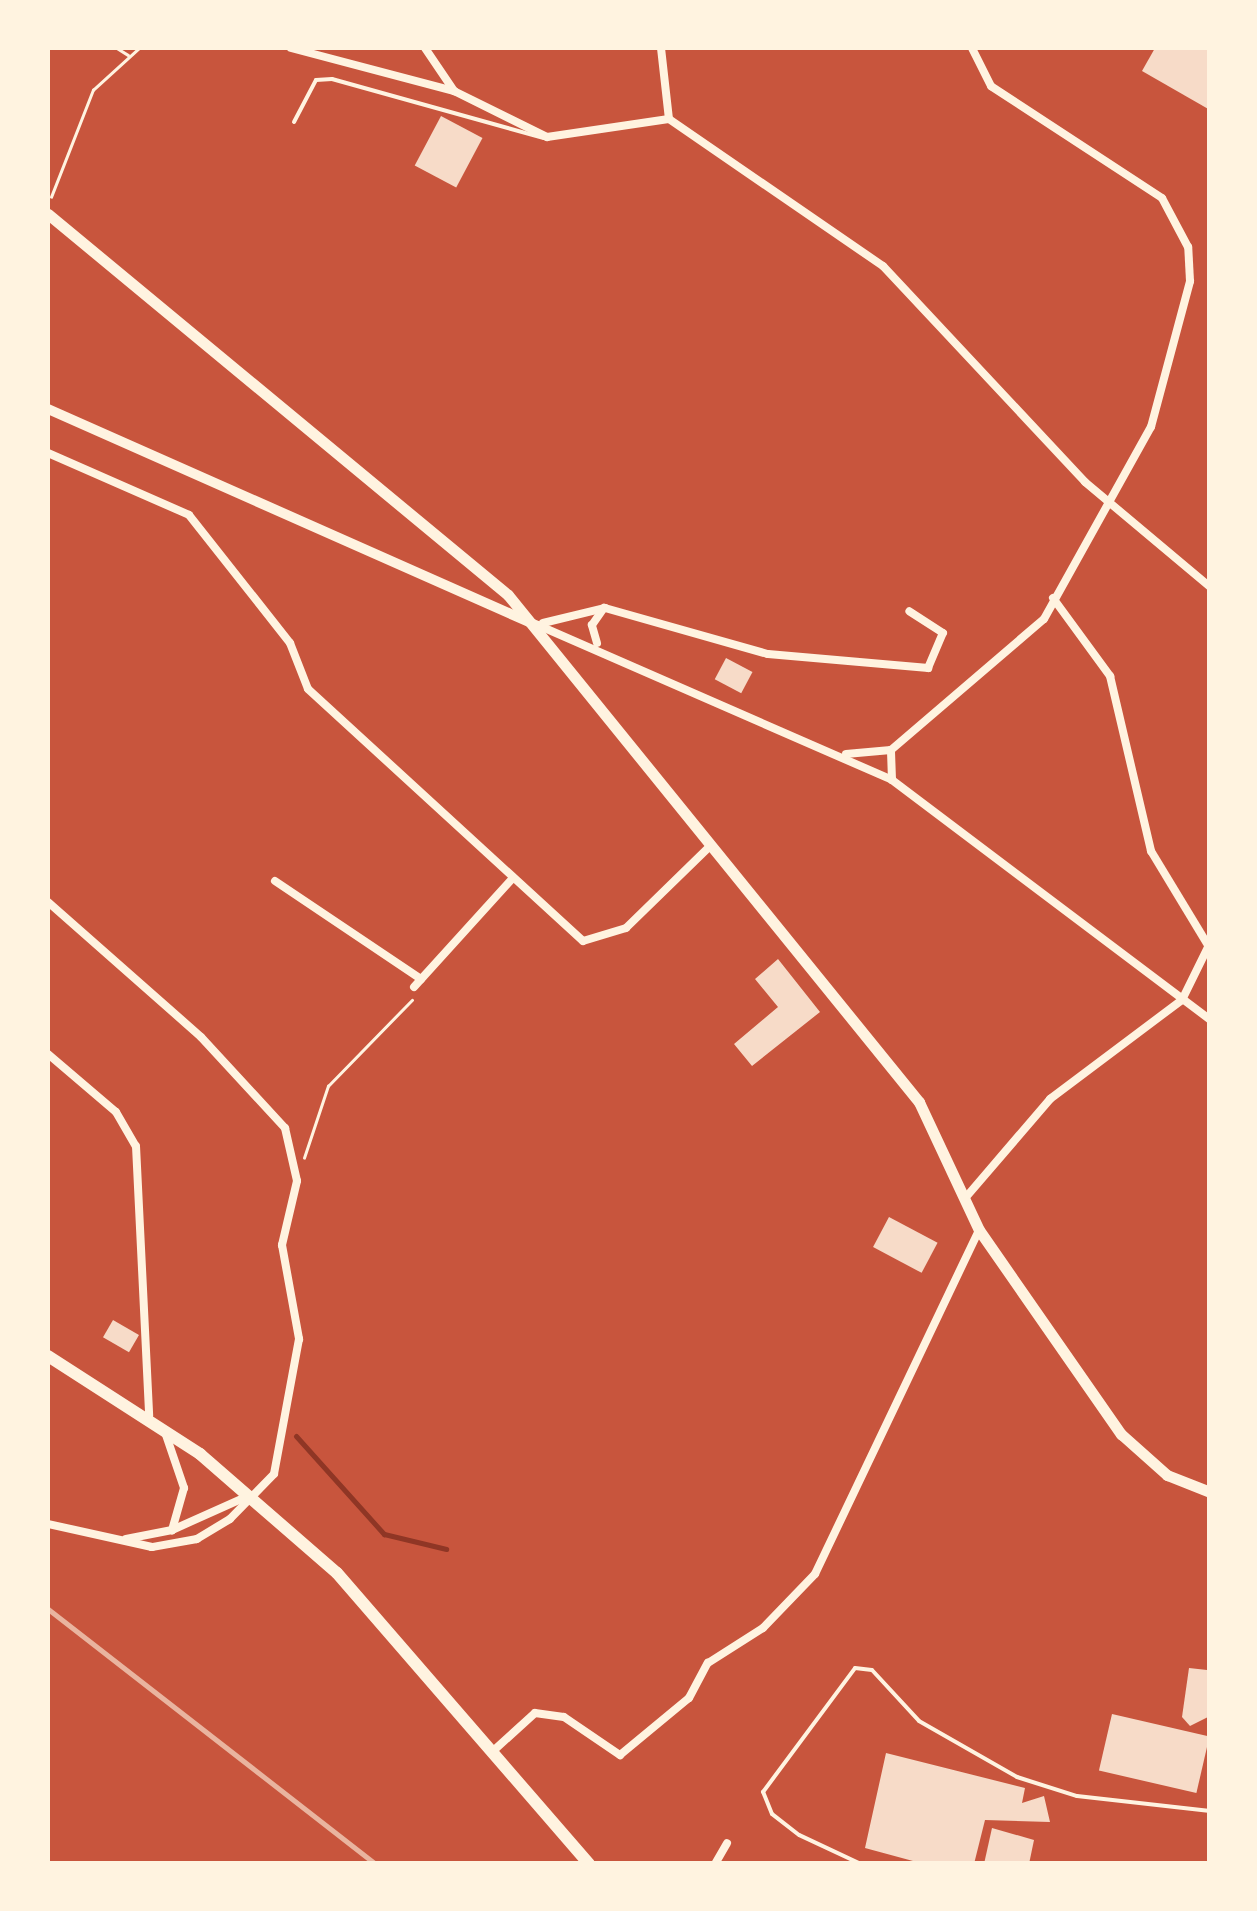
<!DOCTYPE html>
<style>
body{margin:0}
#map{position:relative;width:1257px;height:1911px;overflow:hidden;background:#c8553d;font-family:"Asap Condensed",sans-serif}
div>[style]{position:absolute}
.stream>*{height:5px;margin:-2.5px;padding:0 2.5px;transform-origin:2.5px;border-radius:2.5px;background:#8f3625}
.building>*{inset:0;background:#f7dbc8;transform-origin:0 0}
.path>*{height:2.5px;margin:-1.25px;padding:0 1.25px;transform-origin:1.25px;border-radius:1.25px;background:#fff3e0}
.service>*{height:4px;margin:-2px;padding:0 2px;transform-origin:2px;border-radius:2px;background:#fff3e0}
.minor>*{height:8px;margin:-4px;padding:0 4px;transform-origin:4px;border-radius:4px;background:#fff3e0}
.tertiary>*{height:10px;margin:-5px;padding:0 5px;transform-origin:5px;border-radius:5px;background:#fff3e0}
.secondary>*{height:11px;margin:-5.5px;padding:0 5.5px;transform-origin:5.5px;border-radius:5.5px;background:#fff3e0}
.primary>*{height:12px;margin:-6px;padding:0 6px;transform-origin:6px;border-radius:6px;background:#fff3e0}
.rail>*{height:5px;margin:-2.5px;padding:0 2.5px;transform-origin:2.5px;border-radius:2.5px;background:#e9b49f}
span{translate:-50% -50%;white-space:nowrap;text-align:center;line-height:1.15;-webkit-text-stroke:10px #fff3e0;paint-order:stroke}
.frame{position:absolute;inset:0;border:50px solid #fff3e0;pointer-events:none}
</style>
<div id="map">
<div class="stream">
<i style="left:296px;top:1436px;width:132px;rotate:48.1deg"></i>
<i style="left:384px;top:1534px;width:64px;rotate:13.6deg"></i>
</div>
<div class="building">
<i style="clip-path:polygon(1155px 48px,1210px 48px,1210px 110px,1142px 71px)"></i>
<i style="left:441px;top:116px;width:47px;height:56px;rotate:28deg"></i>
<i style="left:726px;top:658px;width:30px;height:24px;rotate:28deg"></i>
<i style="clip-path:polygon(778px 959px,820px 1012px,752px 1066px,734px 1044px,778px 1007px,755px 979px)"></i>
<i style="left:889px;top:1217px;width:55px;height:34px;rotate:28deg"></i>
<i style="left:113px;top:1320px;width:30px;height:20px;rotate:30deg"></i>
<i style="clip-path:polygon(1189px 1668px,1207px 1670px,1210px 1689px,1210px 1716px,1190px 1726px,1182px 1717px)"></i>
<i style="left:1112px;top:1714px;width:100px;height:58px;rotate:13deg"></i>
<i style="clip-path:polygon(886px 1753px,1025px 1788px,1022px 1803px,1044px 1796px,1050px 1822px,985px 1820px,974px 1864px,924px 1864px,865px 1848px)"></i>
<i style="clip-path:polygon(992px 1828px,1034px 1840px,1029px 1864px,984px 1864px)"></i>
</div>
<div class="path">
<i style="left:117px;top:48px;width:13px;rotate:32deg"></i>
<i style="left:51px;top:197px;width:115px;rotate:-68.6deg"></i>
<i style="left:93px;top:90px;width:62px;rotate:-42.4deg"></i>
<i style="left:304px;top:1158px;width:76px;rotate:-71.6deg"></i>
<i style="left:328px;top:1086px;width:120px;rotate:-45.7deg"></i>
</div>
<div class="service">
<i style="left:294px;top:122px;width:47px;rotate:-62.4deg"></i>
<i style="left:316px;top:80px;width:16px;rotate:-4deg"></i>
<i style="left:332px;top:79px;width:219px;rotate:15.6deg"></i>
<i style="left:861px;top:1864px;width:68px;rotate:-154.9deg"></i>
<i style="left:799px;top:1835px;width:34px;rotate:-142deg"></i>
<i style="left:772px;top:1814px;width:24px;rotate:-112deg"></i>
<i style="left:763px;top:1792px;width:154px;rotate:-53.4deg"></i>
<i style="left:855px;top:1668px;width:17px;rotate:7deg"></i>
<i style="left:872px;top:1670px;width:69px;rotate:47.3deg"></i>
<i style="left:919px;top:1721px;width:113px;rotate:29.7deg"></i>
<i style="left:1017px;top:1777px;width:63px;rotate:17.6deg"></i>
<i style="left:1077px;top:1796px;width:134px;rotate:6.4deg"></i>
</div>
<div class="minor">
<i style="left:291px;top:48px;width:169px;rotate:14.8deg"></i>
<i style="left:454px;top:91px;width:104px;rotate:26.3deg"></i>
<i style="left:547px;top:137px;width:123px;rotate:-8.4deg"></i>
<i style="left:425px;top:48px;width:52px;rotate:56deg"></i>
<i style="left:661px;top:48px;width:71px;rotate:83.6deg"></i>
<i style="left:669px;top:119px;width:260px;rotate:34.5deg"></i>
<i style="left:883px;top:266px;width:296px;rotate:46.9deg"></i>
<i style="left:1085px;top:482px;width:163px;rotate:40deg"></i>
<i style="left:48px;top:453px;width:154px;rotate:23.7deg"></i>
<i style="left:189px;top:515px;width:163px;rotate:51.7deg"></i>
<i style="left:290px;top:643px;width:49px;rotate:68.6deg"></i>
<i style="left:308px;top:689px;width:373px;rotate:42.5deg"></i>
<i style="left:583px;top:941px;width:45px;rotate:-16.8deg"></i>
<i style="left:626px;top:928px;width:117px;rotate:-44.3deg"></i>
<i style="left:1053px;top:598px;width:97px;rotate:53.8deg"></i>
<i style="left:1110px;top:676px;width:180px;rotate:76.8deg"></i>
<i style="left:1151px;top:851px;width:110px;rotate:58.8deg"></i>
<i style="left:533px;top:623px;width:392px;rotate:23.6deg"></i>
<i style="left:892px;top:780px;width:398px;rotate:37deg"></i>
<i style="left:543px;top:623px;width:64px;rotate:-13.6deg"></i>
<i style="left:605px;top:608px;width:169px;rotate:15.8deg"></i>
<i style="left:768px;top:654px;width:161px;rotate:5deg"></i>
<i style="left:928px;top:668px;width:38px;rotate:-67deg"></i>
<i style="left:943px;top:633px;width:40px;rotate:-147.1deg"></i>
<i style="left:597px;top:643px;width:19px;rotate:-106deg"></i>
<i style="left:592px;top:625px;width:21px;rotate:-55deg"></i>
<i style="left:846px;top:754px;width:45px;rotate:-5.1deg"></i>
<i style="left:892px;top:780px;width:30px;rotate:-92deg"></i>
<i style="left:891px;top:750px;width:201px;rotate:-40.6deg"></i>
<i style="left:1044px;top:619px;width:220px;rotate:-60.9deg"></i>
<i style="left:1151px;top:427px;width:151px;rotate:-75deg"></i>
<i style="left:1190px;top:281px;width:34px;rotate:-93deg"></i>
<i style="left:1188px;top:247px;width:55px;rotate:-118deg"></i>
<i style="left:1162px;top:198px;width:204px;rotate:-146.8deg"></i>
<i style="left:991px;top:86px;width:42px;rotate:-116.6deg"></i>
<i style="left:275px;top:881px;width:176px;rotate:33.9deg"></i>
<i style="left:48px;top:902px;width:204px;rotate:41.4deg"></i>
<i style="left:201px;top:1037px;width:124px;rotate:47.3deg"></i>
<i style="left:285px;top:1128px;width:54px;rotate:77.2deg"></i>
<i style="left:297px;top:1181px;width:66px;rotate:103.2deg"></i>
<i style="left:282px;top:1245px;width:96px;rotate:79.7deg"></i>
<i style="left:299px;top:1339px;width:137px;rotate:100.5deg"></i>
<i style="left:274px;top:1474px;width:63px;rotate:134.4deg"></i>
<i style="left:230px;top:1519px;width:39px;rotate:149deg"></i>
<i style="left:197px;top:1539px;width:46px;rotate:169.9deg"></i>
<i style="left:152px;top:1547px;width:107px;rotate:-167.5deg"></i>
<i style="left:414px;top:987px;width:146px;rotate:-47.8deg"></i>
<i style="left:48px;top:1054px;width:89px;rotate:40.5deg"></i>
<i style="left:116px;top:1112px;width:39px;rotate:60deg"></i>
<i style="left:136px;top:1146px;width:270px;rotate:87.2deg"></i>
<i style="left:967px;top:1196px;width:128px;rotate:-49.4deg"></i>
<i style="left:1050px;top:1099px;width:165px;rotate:-36.9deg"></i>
<i style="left:1182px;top:1000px;width:64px;rotate:-63.8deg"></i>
<i style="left:166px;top:1435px;width:56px;rotate:71.2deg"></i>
<i style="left:184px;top:1488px;width:44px;rotate:105.9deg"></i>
<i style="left:126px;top:1539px;width:47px;rotate:-11.1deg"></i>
<i style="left:172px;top:1530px;width:83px;rotate:-24.1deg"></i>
<i style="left:492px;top:1752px;width:58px;rotate:-42.2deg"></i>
<i style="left:535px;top:1713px;width:29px;rotate:8deg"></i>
<i style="left:564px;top:1717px;width:68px;rotate:34.2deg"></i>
<i style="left:620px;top:1755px;width:89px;rotate:-39.6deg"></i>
<i style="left:689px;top:1698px;width:40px;rotate:-62deg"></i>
<i style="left:708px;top:1663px;width:65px;rotate:-32.5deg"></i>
<i style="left:763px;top:1628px;width:75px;rotate:-46.1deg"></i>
<i style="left:815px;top:1574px;width:381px;rotate:-64.5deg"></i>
<i style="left:715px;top:1864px;width:24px;rotate:-60deg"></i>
</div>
<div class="tertiary">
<i style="left:48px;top:409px;width:526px;rotate:23.89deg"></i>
</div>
<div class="secondary">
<i style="left:48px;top:214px;width:597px;rotate:39.63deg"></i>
<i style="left:508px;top:595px;width:653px;rotate:50.97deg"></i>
<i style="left:919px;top:1102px;width:141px;rotate:64.9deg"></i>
<i style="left:979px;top:1230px;width:249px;rotate:55.2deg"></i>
<i style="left:1121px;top:1434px;width:62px;rotate:41.7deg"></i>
<i style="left:1167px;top:1475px;width:46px;rotate:21.6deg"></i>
</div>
<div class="primary">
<i style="left:48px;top:1356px;width:181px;rotate:32.8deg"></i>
<i style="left:200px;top:1454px;width:181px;rotate:41deg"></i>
<i style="left:337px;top:1573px;width:385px;rotate:49.1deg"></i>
</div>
<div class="rail">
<i style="left:48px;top:1609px;width:415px;rotate:37.9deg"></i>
</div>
<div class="frame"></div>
</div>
